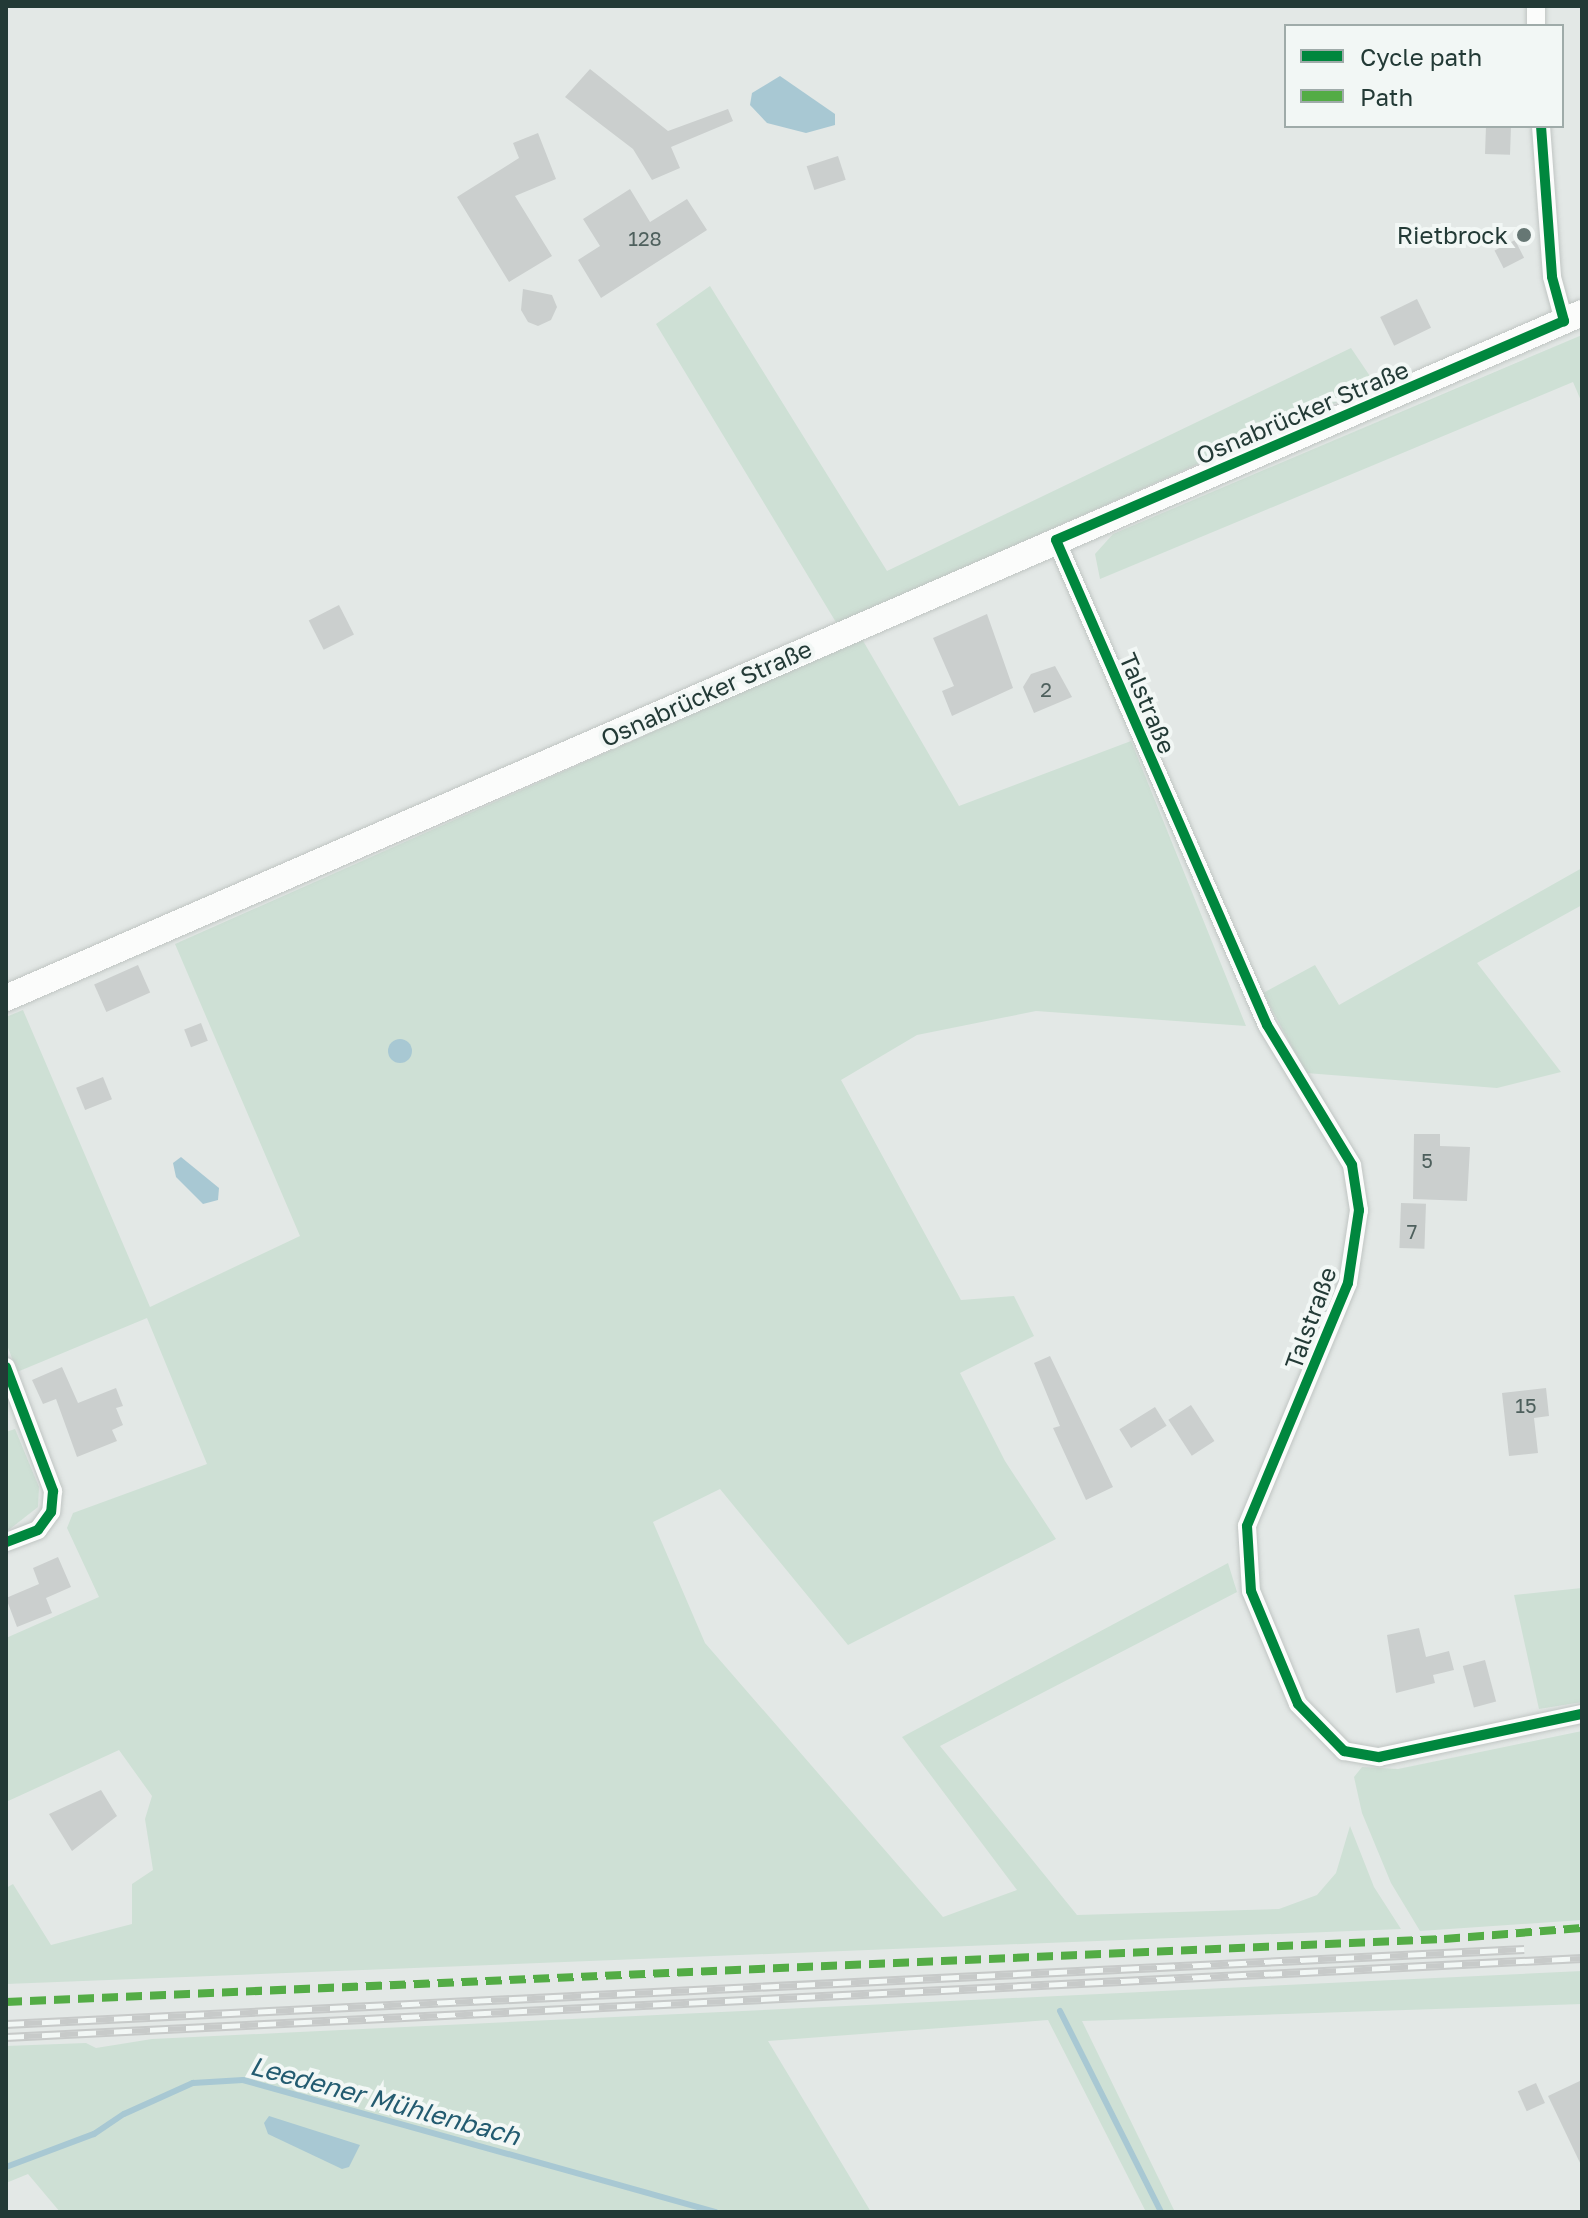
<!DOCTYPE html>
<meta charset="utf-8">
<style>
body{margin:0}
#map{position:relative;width:1588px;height:2218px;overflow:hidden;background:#e3e8e6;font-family:"Golos Text",sans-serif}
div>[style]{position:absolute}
.green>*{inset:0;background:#cee0d5}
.water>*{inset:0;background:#a8c8d3}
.round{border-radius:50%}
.stream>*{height:6px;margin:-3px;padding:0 3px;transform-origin:3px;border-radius:3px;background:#a8c8d3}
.building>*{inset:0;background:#cbcfce;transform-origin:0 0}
.roads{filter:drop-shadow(0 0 2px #c0c5c3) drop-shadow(0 0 2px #c0c5c3)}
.street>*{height:18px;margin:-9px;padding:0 9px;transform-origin:9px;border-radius:9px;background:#fbfcfb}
.secondary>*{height:26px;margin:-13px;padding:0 13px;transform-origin:13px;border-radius:13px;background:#fbfcfb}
.rail>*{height:9px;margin-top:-4.5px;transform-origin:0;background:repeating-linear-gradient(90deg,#f2f7f5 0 18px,#c7cac9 0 36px);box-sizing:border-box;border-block:2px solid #c7cac9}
.quiet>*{height:8px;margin-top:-4px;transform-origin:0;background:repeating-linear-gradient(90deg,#53ac45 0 16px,transparent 0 24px)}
.cycleway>*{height:10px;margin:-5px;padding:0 5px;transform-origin:5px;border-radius:5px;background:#00873e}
.dots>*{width:22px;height:22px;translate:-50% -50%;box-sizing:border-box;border:4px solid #f2f7f5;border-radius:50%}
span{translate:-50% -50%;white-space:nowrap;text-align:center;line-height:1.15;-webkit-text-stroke:8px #f2f7f5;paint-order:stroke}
.number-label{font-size:20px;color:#4e605d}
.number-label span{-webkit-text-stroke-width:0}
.poi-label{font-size:24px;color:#233a36}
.right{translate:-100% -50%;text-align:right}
.street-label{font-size:24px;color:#233a36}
.water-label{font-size:26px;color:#235b70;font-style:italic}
.frame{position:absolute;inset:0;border:8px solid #233a36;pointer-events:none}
.legend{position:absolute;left:1284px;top:24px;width:280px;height:104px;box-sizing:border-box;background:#f2f7f5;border:2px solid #9faba9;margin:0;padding:10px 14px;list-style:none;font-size:24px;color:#233a36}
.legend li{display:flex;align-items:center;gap:16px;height:40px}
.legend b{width:40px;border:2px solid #9faba9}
</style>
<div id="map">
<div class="green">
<i style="clip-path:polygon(710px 286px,887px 571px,1351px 348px,1376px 385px,837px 624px,656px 324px)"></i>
<i style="clip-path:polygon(1582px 335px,1582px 403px,1573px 382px,1100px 579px,1095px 554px,1113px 534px)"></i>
<i style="clip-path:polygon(862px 639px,959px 806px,1131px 741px,1246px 1026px,1036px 1011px,917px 1035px,841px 1080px,961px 1300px,1014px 1296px,1034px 1336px,960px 1373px,1005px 1461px,1056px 1539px,848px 1645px,720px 1489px,653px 1522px,705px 1643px,943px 1917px,1017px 1890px,902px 1737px,1228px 1563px,1237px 1592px,940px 1746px,1077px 1915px,1279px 1909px,1317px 1895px,1336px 1873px,1350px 1826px,1374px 1887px,1401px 1929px,6px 1984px,6px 1888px,13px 1884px,51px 1945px,132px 1924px,132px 1884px,153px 1870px,145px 1819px,152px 1796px,119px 1750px,6px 1802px,6px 1638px,99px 1597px,67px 1528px,73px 1513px,207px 1464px,147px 1318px,17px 1372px,6px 1342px,6px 1017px,23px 1010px,150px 1307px,300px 1236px,175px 944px)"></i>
<i style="clip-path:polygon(1582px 868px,1582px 905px,1477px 963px,1561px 1072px,1497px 1088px,1306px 1073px,1263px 993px,1315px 965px,1339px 1005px)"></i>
<i style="clip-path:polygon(15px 1429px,39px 1487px,38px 1507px,6px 1532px,6px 1432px)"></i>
<i style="clip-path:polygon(1582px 1588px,1582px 1702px,1539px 1709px,1514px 1595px)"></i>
<i style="clip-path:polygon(1582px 1731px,1582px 1920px,1420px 1931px,1391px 1883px,1362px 1813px,1354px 1777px,1362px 1767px,1398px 1769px)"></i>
<i style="clip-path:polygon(1582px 1971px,1582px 2004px,1082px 2021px,1175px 2212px,1146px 2212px,1048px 2020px,768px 2041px,871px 2212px,60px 2212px,28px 2174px,6px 2183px,6px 2046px,86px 2043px,96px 2048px,152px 2039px)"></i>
</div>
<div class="water">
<i style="clip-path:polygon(780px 76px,835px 114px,835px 125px,806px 133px,767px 123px,750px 105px,752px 93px)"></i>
<i class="round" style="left:388px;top:1039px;width:24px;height:24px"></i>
<i style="clip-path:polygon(181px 1157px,219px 1188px,218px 1200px,203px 1204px,176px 1177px,173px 1163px)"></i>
<i style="clip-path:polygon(269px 2116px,360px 2145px,349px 2167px,342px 2169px,268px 2134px,264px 2123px)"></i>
</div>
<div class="stream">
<i style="left:1060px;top:2011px;width:225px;rotate:63.3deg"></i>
<i style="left:6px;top:2167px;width:94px;rotate:-20.6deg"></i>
<i style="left:94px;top:2134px;width:36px;rotate:-34deg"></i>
<i style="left:124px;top:2114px;width:76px;rotate:-24.2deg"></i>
<i style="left:193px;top:2083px;width:50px;rotate:-3.4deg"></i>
<i style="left:243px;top:2080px;width:491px;rotate:15.6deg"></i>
</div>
<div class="building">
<i style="clip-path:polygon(590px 69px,668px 131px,728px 109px,733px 121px,671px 147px,680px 168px,652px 180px,633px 149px,565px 97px)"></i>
<i style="left:1486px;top:126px;width:25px;height:28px;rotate:2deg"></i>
<i style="clip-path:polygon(538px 133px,556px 179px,515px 196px,552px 256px,509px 282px,457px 197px,519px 158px,513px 143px)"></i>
<i style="left:838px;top:156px;width:25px;height:33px;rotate:72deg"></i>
<i style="clip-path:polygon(630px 189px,650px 222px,687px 199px,707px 230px,601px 298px,578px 260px,600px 246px,583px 219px)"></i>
<i style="left:1515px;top:240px;width:20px;height:23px;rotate:63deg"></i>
<i style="clip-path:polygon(523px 289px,552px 295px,557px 307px,551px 320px,538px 326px,528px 322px,521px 310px)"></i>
<i style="left:1417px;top:299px;width:32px;height:41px;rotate:64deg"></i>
<i style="left:339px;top:605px;width:33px;height:34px;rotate:63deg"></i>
<i style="clip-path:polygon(987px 614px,1013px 688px,952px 716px,942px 691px,954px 686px,933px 638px)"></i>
<i style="clip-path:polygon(1055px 666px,1072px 697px,1034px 713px,1023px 687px,1031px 674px)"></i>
<i style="left:138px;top:965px;width:30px;height:48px;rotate:66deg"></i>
<i style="left:201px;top:1023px;width:19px;height:18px;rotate:69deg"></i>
<i style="left:103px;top:1077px;width:24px;height:29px;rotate:68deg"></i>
<i style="clip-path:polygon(1414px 1134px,1440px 1134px,1440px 1146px,1470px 1147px,1467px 1201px,1413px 1199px)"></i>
<i style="left:1401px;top:1203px;width:25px;height:45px;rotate:2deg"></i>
<i style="clip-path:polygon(1050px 1356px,1113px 1487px,1086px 1500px,1053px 1428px,1060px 1426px,1034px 1363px)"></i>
<i style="clip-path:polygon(62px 1367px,78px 1403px,116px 1388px,123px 1406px,116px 1408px,123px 1425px,112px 1430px,117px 1441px,77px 1457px,56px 1399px,43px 1404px,32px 1380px)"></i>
<i style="clip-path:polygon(1546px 1388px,1549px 1416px,1534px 1418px,1538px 1453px,1509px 1456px,1502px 1393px)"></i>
<i style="left:1191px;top:1405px;width:43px;height:27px;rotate:57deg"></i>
<i style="left:1155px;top:1407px;width:22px;height:42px;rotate:58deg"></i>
<i style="clip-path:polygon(58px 1557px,71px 1587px,46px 1598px,52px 1613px,17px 1627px,6px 1598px,39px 1584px,33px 1568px)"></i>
<i style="clip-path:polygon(1419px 1628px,1426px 1657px,1449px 1651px,1454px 1670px,1433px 1675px,1435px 1683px,1396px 1693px,1387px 1635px)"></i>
<i style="left:1485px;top:1660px;width:43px;height:23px;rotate:75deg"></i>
<i style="clip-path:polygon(101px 1790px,117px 1816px,72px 1851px,49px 1814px)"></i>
<i style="clip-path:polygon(1582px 2080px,1582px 2167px,1548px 2096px)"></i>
<i style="left:1536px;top:2083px;width:22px;height:20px;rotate:66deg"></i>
</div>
<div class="roads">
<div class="street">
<i style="left:1536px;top:6px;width:20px;rotate:90deg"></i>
<i style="left:1541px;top:126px;width:151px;rotate:85.8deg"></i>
<i style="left:1552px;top:277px;width:46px;rotate:74.7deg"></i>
<i style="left:1056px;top:540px;width:529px;rotate:66.49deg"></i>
<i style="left:1267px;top:1025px;width:164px;rotate:58.7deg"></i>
<i style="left:1352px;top:1165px;width:46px;rotate:81.2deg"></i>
<i style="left:1359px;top:1210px;width:74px;rotate:98.6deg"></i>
<i style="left:1348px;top:1283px;width:263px;rotate:112.6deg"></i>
<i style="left:1247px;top:1526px;width:65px;rotate:86.5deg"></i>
<i style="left:1251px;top:1591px;width:122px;rotate:67.4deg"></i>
<i style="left:1298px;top:1704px;width:66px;rotate:45.6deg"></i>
<i style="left:1344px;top:1751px;width:36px;rotate:10deg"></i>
<i style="left:1379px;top:1757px;width:208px;rotate:-12deg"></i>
<i style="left:6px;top:1367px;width:133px;rotate:69.2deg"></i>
<i style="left:53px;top:1491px;width:21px;rotate:95deg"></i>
<i style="left:51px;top:1512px;width:22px;rotate:126deg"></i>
<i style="left:38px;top:1530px;width:34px;rotate:159deg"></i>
</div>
<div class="secondary">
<i style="left:6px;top:998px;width:1718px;rotate:-23.49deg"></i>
</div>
</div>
<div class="rail">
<i style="left:6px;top:2024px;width:1520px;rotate:-2.83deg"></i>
<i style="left:6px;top:2037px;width:1578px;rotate:-2.87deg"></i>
</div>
<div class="quiet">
<i style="left:6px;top:2002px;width:1439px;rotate:-2.51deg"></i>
<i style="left:1444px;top:1939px;width:138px;rotate:-4.6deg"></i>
</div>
<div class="cycleway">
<i style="left:1541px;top:126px;width:151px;rotate:85.8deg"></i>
<i style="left:1552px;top:277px;width:46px;rotate:74.7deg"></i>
<i style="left:1564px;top:321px;width:553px;rotate:156.68deg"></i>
<i style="left:1056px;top:540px;width:529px;rotate:66.49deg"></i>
<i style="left:1267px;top:1025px;width:164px;rotate:58.7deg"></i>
<i style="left:1352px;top:1165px;width:46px;rotate:81.2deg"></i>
<i style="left:1359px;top:1210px;width:74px;rotate:98.6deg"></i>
<i style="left:1348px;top:1283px;width:263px;rotate:112.6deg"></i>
<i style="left:1247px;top:1526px;width:65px;rotate:86.5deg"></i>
<i style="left:1251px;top:1591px;width:122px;rotate:67.4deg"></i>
<i style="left:1298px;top:1704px;width:66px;rotate:45.6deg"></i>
<i style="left:1344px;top:1751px;width:36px;rotate:10deg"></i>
<i style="left:1379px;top:1757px;width:208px;rotate:-12deg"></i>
<i style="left:6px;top:1367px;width:133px;rotate:69.2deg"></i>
<i style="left:53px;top:1491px;width:21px;rotate:95deg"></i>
<i style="left:51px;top:1512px;width:22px;rotate:126deg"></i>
<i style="left:38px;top:1530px;width:34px;rotate:159deg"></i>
</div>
<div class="dots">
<i style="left:1524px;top:235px;background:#667774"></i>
</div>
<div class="number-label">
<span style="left:645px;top:238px">128</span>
<span style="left:1046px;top:689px">2</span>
<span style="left:1427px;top:1160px">5</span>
<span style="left:1412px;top:1231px">7</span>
<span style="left:1526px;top:1405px">15</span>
</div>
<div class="poi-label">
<span class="right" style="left:1508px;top:235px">Rietbrock</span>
</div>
<div class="street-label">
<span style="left:1302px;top:412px;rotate:-23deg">Osnabrücker Straße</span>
<span style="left:706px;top:693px;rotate:-24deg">Osnabrücker Straße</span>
<span style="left:1148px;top:703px;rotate:67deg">Talstraße</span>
<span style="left:1310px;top:1318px;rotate:-70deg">Talstraße</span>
</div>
<div class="water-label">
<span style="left:385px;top:2101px;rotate:15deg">Leedener Mühlenbach</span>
</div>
<div class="frame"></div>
<ul class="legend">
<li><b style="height:10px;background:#00873e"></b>Cycle path</li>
<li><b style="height:10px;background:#53ac45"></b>Path</li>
</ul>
</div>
